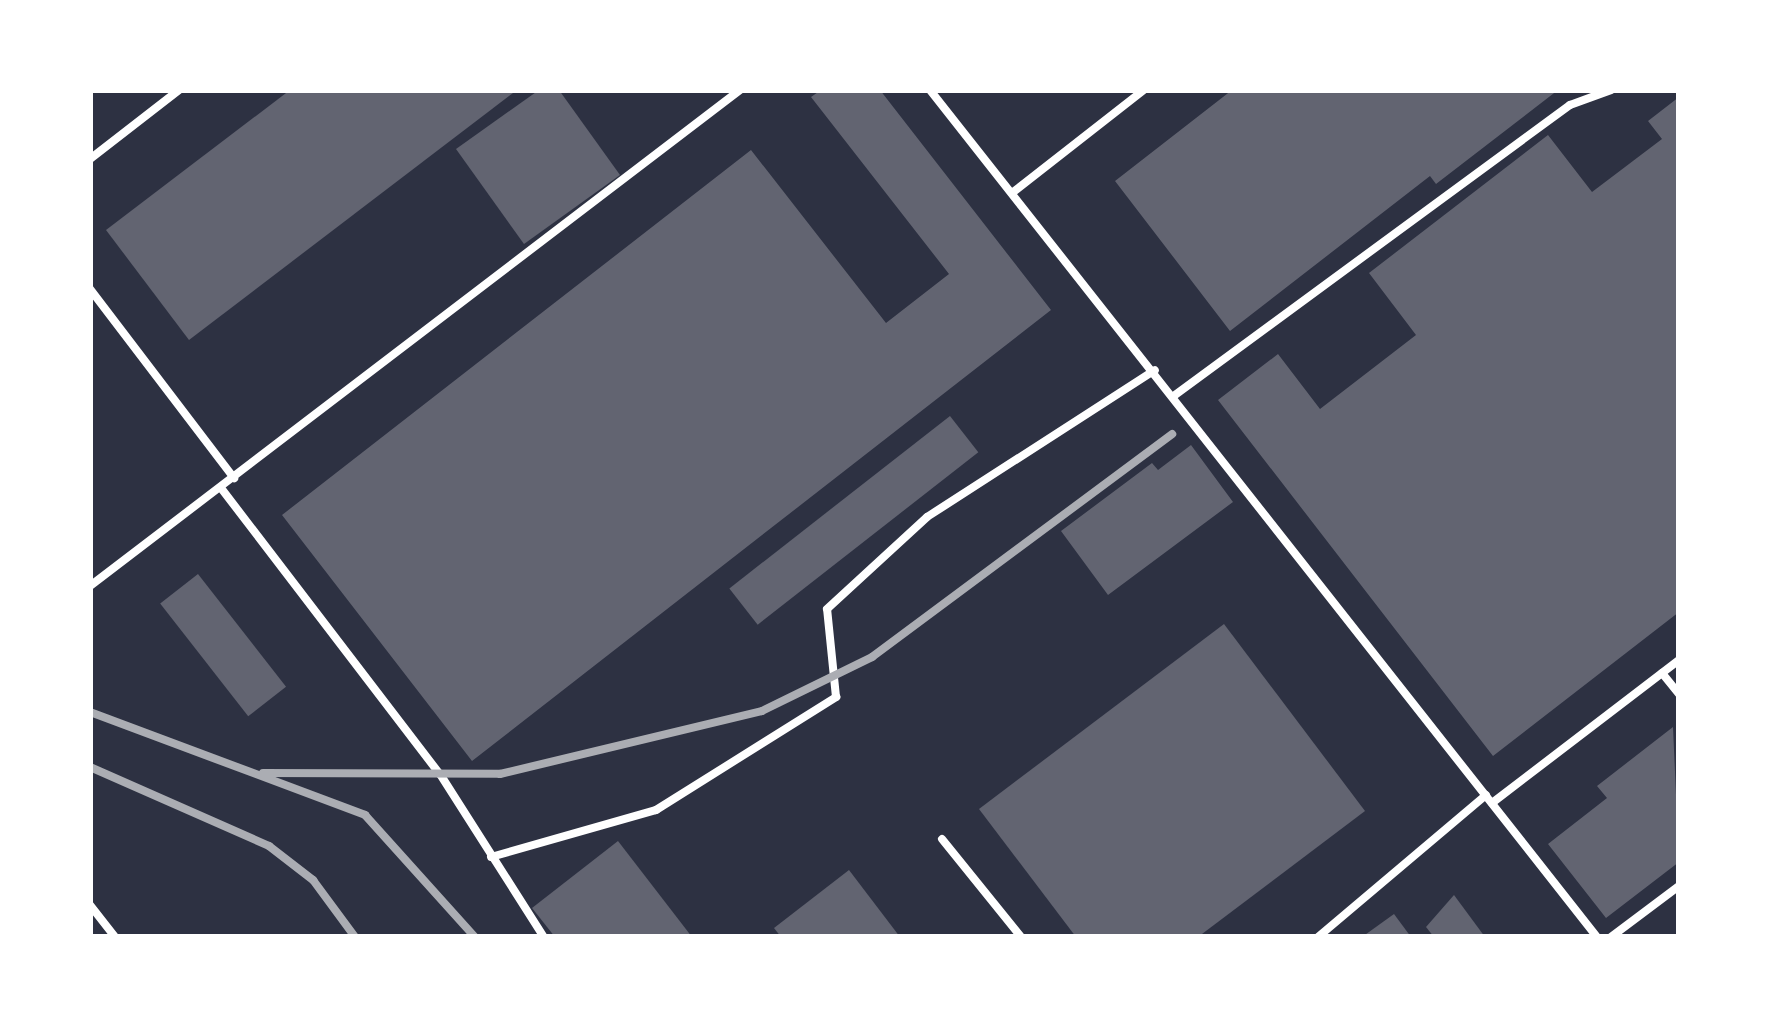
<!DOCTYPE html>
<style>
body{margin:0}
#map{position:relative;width:1769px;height:1027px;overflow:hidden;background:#2d3142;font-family:Montserrat,sans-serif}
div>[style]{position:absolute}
.building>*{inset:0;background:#626471;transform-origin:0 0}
.service>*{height:8px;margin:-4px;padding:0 4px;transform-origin:4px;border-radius:4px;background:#fff}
.rail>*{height:8px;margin:-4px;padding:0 4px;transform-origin:4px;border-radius:4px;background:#abadb3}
span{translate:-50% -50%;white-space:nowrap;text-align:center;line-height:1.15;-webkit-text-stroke:9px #fff;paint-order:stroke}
.frame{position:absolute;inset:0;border:93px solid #fff;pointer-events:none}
</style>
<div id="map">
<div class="building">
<i style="clip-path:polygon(290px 90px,517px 90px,189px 340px,106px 230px)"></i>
<i style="clip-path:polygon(539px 90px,559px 90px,620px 175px,524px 244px,456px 149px)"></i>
<i style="clip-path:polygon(821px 90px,880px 90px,1051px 310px,472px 761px,282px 515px,751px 150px,886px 323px,949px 274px,811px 97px)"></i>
<i style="clip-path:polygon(1232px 90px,1558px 90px,1436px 184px,1430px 176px,1230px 331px,1115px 181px)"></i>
<i style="clip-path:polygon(1679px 97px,1679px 612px,1493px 756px,1218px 400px,1278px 354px,1320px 409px,1416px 335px,1369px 273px,1548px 135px,1592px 192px,1662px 139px,1648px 121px)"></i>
<i style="left:950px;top:416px;width:46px;height:280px;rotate:52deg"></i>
<i style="clip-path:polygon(1191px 445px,1233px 502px,1108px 595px,1061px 531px,1152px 463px,1158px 470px)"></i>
<i style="left:198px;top:574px;width:143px;height:48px;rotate:52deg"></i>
<i style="clip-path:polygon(1224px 624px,1365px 811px,1198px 937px,1076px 937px,979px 809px)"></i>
<i style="clip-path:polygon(1673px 727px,1679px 862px,1606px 918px,1548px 844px,1607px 798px,1597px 786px)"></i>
<i style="clip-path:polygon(618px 841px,692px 937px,555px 937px,532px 908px)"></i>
<i style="clip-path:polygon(849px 870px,900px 937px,781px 937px,774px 928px)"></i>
<i style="clip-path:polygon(1454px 895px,1485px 937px,1434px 937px,1426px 927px)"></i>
<i style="clip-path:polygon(1394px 914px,1411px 937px,1362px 937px)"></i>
</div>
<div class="service">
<i style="left:930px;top:90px;width:1078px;rotate:51.78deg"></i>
<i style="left:90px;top:159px;width:113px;rotate:-37.8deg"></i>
<i style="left:1012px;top:193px;width:167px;rotate:-38deg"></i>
<i style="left:90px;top:289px;width:238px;rotate:52.7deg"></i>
<i style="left:1175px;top:395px;width:490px;rotate:-36.3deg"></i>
<i style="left:1570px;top:105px;width:44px;rotate:-20.1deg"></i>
<i style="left:221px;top:488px;width:360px;rotate:52.6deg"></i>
<i style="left:440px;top:774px;width:193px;rotate:57.5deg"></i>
<i style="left:90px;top:586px;width:818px;rotate:-37.35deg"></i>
<i style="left:1662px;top:673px;width:27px;rotate:51deg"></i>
<i style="left:1492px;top:803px;width:235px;rotate:-37.4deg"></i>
<i style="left:942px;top:839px;width:126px;rotate:51.1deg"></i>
<i style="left:491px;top:857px;width:172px;rotate:-15.9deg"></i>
<i style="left:656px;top:810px;width:213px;rotate:-32.1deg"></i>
<i style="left:836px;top:697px;width:88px;rotate:-95.8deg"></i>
<i style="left:827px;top:609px;width:136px;rotate:-42.6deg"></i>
<i style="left:927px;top:517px;width:271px;rotate:-32.8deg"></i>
<i style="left:90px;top:905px;width:41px;rotate:52deg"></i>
<i style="left:1318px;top:937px;width:220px;rotate:-40.2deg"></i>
<i style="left:1611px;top:937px;width:85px;rotate:-36.9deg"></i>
</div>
<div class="rail">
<i style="left:90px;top:712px;width:294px;rotate:20.5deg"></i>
<i style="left:365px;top:815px;width:164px;rotate:48deg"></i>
<i style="left:90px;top:767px;width:196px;rotate:23.8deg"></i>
<i style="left:269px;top:846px;width:56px;rotate:37.7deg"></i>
<i style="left:313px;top:880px;width:71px;rotate:53.6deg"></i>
<i style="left:263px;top:773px;width:237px;rotate:0.2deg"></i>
<i style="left:500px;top:774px;width:269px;rotate:-13.5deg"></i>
<i style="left:762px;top:711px;width:123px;rotate:-26.1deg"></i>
<i style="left:872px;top:657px;width:374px;rotate:-36.6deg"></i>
</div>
<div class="frame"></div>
</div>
